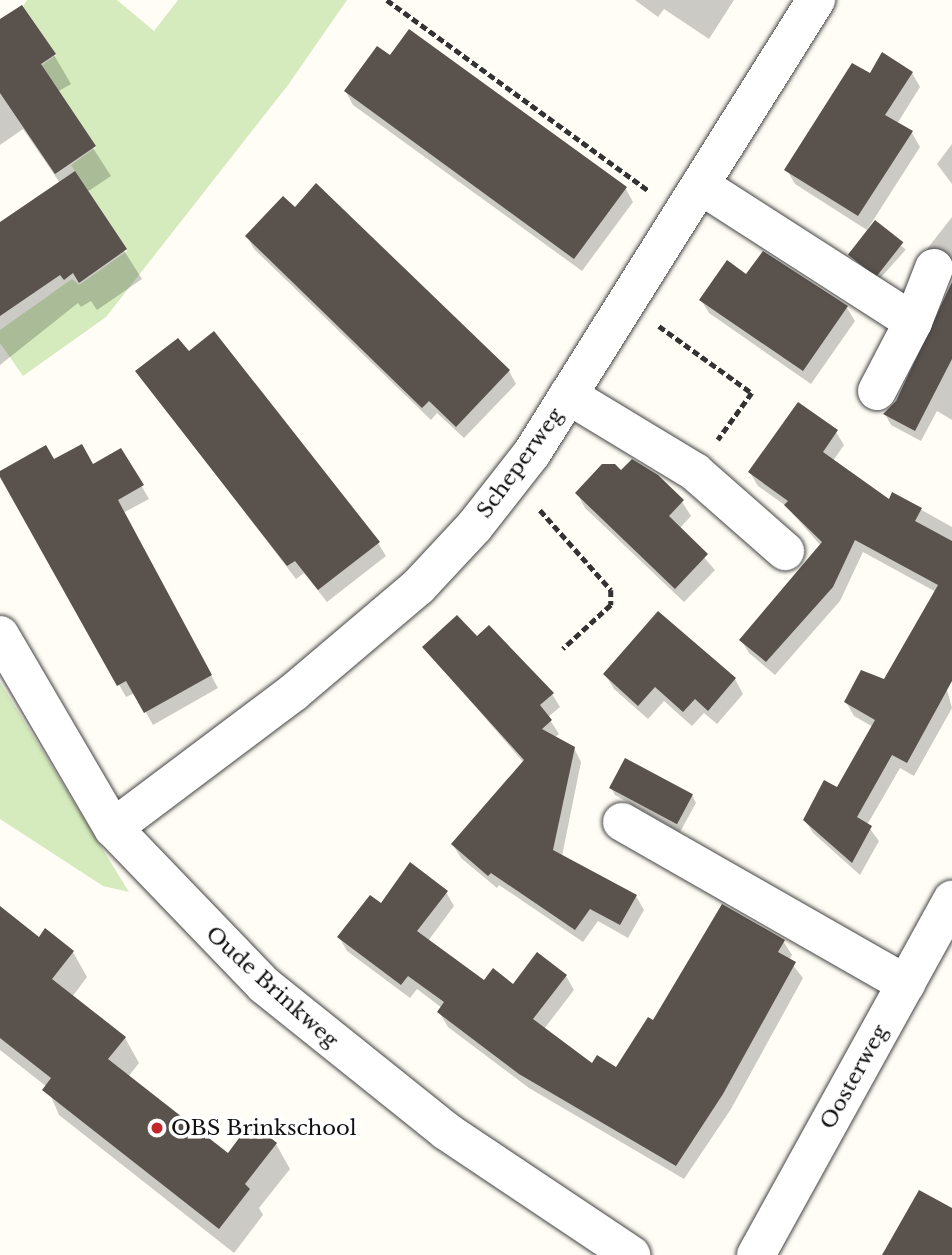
<!DOCTYPE html>
<style>
body{margin:0}
#map{position:relative;width:952px;height:1255px;overflow:hidden;background:#fffdf5;font-family:"Libre Baskerville",serif}
div>[style]{position:absolute}
.green>*{inset:0;background:#d5ebbd}
.shadow>*{inset:0;background:#0003;transform-origin:0 0}
.building>*{inset:0;background:#5a524d;transform-origin:0 0}
.path>*{height:4.5px;margin-top:-2.25px;transform-origin:0;background:repeating-linear-gradient(90deg,#333 0 7px,transparent 0 10.5px)}
.roads{filter:drop-shadow(0 0 2px #444) drop-shadow(0 0 2px #444)}
.minor>*{height:38px;margin:-19px;padding:0 19px;transform-origin:19px;border-radius:19px;background:#fff}
.dots>*{width:19px;height:19px;translate:-50% -50%;box-sizing:border-box;border:4px solid #fff;border-radius:50%}
span{translate:-50% -50%;white-space:nowrap;text-align:center;line-height:1.15;-webkit-text-stroke:7px #fff;paint-order:stroke}
.street-label{font-size:21px;color:#111}
.poi-label{font-size:21px;color:#111}
.left{translate:0 -50%;text-align:left}
</style>
<div id="map">
<div class="green">
<i style="clip-path:polygon(27px 0,117px 0,154px 31px,178px 0,347px 0,288px 85px,106px 317px,23px 376px,0 343px,0 330px,72px 279px,79px 285px,127px 251px,71px 165px,96px 147px,41px 66px,56px 55px,23px 6px)"></i>
<i style="clip-path:polygon(0 682px,129px 892px,103px 886px,0 819px)"></i>
</div>
<div class="shadow">
<i style="clip-path:polygon(635px 0,734px 0,709px 39px,664px 9px,658px 17px)"></i>
<i style="clip-path:polygon(0 29px,54px 55px,71px 84px,57px 92px,111px 176px,87px 192px,142px 279px,97px 310px,91px 301px,81px 307px,78px 303px,0 365px,0 224px,60px 183px,23px 129px,0 145px)"></i>
<i style="clip-path:polygon(912px 73px,920px 87px,897px 124px,912px 133px,920px 147px,867px 230px,795px 184px,787px 170px,870px 75px)"></i>
<i style="clip-path:polygon(346px 92px,626px 189px,633px 202px,582px 271px,353px 105px)"></i>
<i style="clip-path:polygon(952px 144px,952px 184px,937px 164px)"></i>
<i style="clip-path:polygon(952px 217px,952px 262px,935px 263px,927px 249px)"></i>
<i style="left:876px;top:223px;width:40px;height:41px;rotate:42deg"></i>
<i style="clip-path:polygon(247px 236px,509px 371px,516px 384px,464px 438px,437px 413px,431px 420px,254px 249px)"></i>
<i style="clip-path:polygon(763px 254px,847px 308px,855px 321px,811px 384px,709px 313px,701px 300px,747px 277px)"></i>
<i style="clip-path:polygon(952px 287px,952px 420px,937px 411px,921px 441px,891px 425px,885px 414px,898px 402px)"></i>
<i style="clip-path:polygon(137px 372px,378px 543px,386px 556px,327px 602px,304px 573px,296px 579px)"></i>
<i style="clip-path:polygon(836px 432px,844px 445px,833px 461px,889px 501px,893px 494px,952px 527px,952px 654px,947px 690px,952px 708px,914px 776px,900px 768px,867px 825px,879px 841px,860px 875px,813px 833px,805px 820px,837px 789px,873px 727px,854px 716px,846px 702px,884px 681px,936px 592px,863px 552px,840px 601px,775px 675px,749px 653px,741px 640px,821px 546px,786px 506px,758px 486px,750px 473px)"></i>
<i style="clip-path:polygon(121px 450px,149px 499px,123px 513px,218px 688px,153px 725px,135px 693px,126px 697px,0 473px,54px 462px,93px 466px)"></i>
<i style="clip-path:polygon(577px 493px,682px 502px,691px 516px,679px 529px,715px 570px,684px 602px,585px 508px)"></i>
<i style="clip-path:polygon(477px 638px,552px 694px,560px 707px,548px 717px,559px 734px,554px 738px,574px 748px,581px 762px,562px 856px,636px 896px,644px 910px,628px 938px,598px 921px,583px 942px,499px 885px,497px 888px,461px 858px,453px 845px,524px 763px,424px 647px)"></i>
<i style="clip-path:polygon(605px 674px,735px 679px,743px 694px,717px 724px,704px 713px,692px 726px,664px 701px,648px 719px,614px 689px)"></i>
<i style="clip-path:polygon(611px 788px,692px 795px,696px 803px,680px 832px,615px 795px)"></i>
<i style="clip-path:polygon(446px 892px,454px 906px,428px 941px,484px 983px,513px 987px,566px 976px,574px 990px,544px 1029px,592px 1065px,617px 1070px,654px 1022px,783px 941px,792px 955px,789px 960px,803px 978px,731px 1109px,684px 1179px,529px 1088px,448px 1027px,439px 1012px,442px 1008px,417px 989px,410px 998px,347px 951px,339px 937px,381px 905px)"></i>
<i style="clip-path:polygon(0 909px,39px 939px,73px 952px,87px 977px,72px 997px,125px 1038px,139px 1063px,128px 1077px,228px 1155px,276px 1144px,290px 1169px,259px 1208px,263px 1215px,234px 1253px,59px 1115px,47px 1087px,0 1050px)"></i>
</div>
<div class="building">
<i style="clip-path:polygon(22px 5px,56px 54px,41px 64px,96px 146px,55px 174px,0 93px,0 19px)"></i>
<i style="clip-path:polygon(409px 29px,627px 187px,574px 259px,344px 91px,377px 46px,390px 55px)"></i>
<i style="clip-path:polygon(882px 52px,913px 72px,885px 115px,913px 131px,858px 216px,784px 170px,852px 63px,870px 73px)"></i>
<i style="clip-path:polygon(75px 171px,127px 249px,79px 283px,73px 273px,64px 280px,60px 275px,0 316px,0 222px)"></i>
<i style="clip-path:polygon(316px 183px,510px 370px,456px 427px,429px 401px,422px 408px,245px 236px,283px 196px,295px 207px)"></i>
<i style="left:875px;top:220px;width:36px;height:44px;rotate:38deg"></i>
<i style="clip-path:polygon(763px 251px,848px 306px,803px 371px,699px 300px,727px 260px,746px 274px)"></i>
<i style="clip-path:polygon(952px 282px,952px 359px,915px 431px,883px 414px,896px 401px)"></i>
<i style="clip-path:polygon(214px 331px,380px 542px,318px 590px,295px 561px,287px 566px,135px 371px,178px 338px,189px 351px)"></i>
<i style="clip-path:polygon(798px 402px,838px 430px,823px 452px,889px 499px,892px 492px,922px 508px,915px 521px,952px 541px,952px 681px,907px 763px,892px 755px,857px 817px,872px 826px,852px 863px,803px 820px,824px 780px,837px 787px,875px 720px,844px 702px,861px 670px,884px 679px,938px 585px,855px 540px,833px 587px,766px 662px,739px 640px,822px 542px,784px 505px,788px 501px,748px 472px)"></i>
<i style="clip-path:polygon(82px 444px,93px 464px,121px 448px,144px 485px,118px 500px,212px 675px,144px 713px,126px 681px,117px 686px,0 477px,0 471px,46px 445px,54px 459px)"></i>
<i style="clip-path:polygon(632px 459px,658px 475px,684px 500px,669px 516px,708px 554px,675px 589px,575px 493px,602px 464px,615px 464px,621px 470px)"></i>
<i style="clip-path:polygon(658px 611px,736px 678px,708px 711px,695px 699px,683px 712px,655px 687px,638px 706px,603px 674px)"></i>
<i style="clip-path:polygon(457px 615px,477px 636px,489px 625px,554px 693px,540px 705px,552px 720px,542px 729px,575px 747px,553px 850px,637px 895px,620px 925px,590px 909px,575px 930px,491px 873px,488px 876px,451px 844px,524px 760px,422px 647px)"></i>
<i style="left:625px;top:758px;width:77px;height:34px;rotate:28deg"></i>
<i style="clip-path:polygon(410px 862px,448px 891px,417px 931px,484px 980px,493px 968px,513px 984px,537px 952px,567px 975px,533px 1019px,592px 1063px,597px 1055px,616px 1067px,648px 1017px,653px 1020px,722px 904px,785px 940px,778px 952px,796px 962px,723px 1094px,676px 1166px,519px 1074px,437px 1012px,444px 1002px,408px 976px,401px 985px,337px 937px,370px 895px,381px 903px)"></i>
<i style="clip-path:polygon(0 906px,39px 937px,45px 928px,74px 951px,52px 979px,126px 1037px,108px 1059px,228px 1153px,251px 1122px,277px 1143px,245px 1184px,250px 1189px,219px 1229px,42px 1090px,51px 1078px,0 1038px)"></i>
<i style="clip-path:polygon(919px 1190px,952px 1208px,952px 1255px,882px 1255px)"></i>
</div>
<div class="path">
<i style="left:387px;top:0;width:324px;rotate:36.1deg"></i>
<i style="left:659px;top:326px;width:115px;rotate:35.8deg"></i>
<i style="left:752px;top:393px;width:58px;rotate:125.9deg"></i>
<i style="left:540px;top:510px;width:107px;rotate:48.4deg"></i>
<i style="left:611px;top:590px;width:15px;rotate:90deg"></i>
<i style="left:611px;top:605px;width:65px;rotate:137.5deg"></i>
</div>
<div class="roads">
<div class="minor">
<i style="left:700px;top:185px;width:253px;rotate:32.7deg"></i>
<i style="left:877px;top:391px;width:78px;rotate:-62.4deg"></i>
<i style="left:913px;top:322px;width:58px;rotate:-68.7deg"></i>
<i style="left:568px;top:395px;width:149px;rotate:31.2deg"></i>
<i style="left:695px;top:472px;width:120px;rotate:41.3deg"></i>
<i style="left:0;top:635px;width:224px;rotate:59.7deg"></i>
<i style="left:113px;top:828px;width:218px;rotate:46.1deg"></i>
<i style="left:264px;top:985px;width:233px;rotate:38.7deg"></i>
<i style="left:446px;top:1131px;width:223px;rotate:33.8deg"></i>
<i style="left:622px;top:822px;width:327px;rotate:29.7deg"></i>
<i style="left:113px;top:828px;width:226px;rotate:-36.9deg"></i>
<i style="left:294px;top:692px;width:162px;rotate:-40.3deg"></i>
<i style="left:418px;top:587px;width:82px;rotate:-47deg"></i>
<i style="left:474px;top:527px;width:94px;rotate:-51.9deg"></i>
<i style="left:532px;top:453px;width:535px;rotate:-57.92deg"></i>
<i style="left:756px;top:1255px;width:406px;rotate:-61.1deg"></i>
</div>
</div>
<div class="dots">
<i style="left:157px;top:1128px;background:#c4262e"></i>
</div>
<div class="street-label">
<span style="left:520px;top:463px;rotate:-54deg">Scheperweg</span>
<span style="left:272px;top:987px;rotate:42deg">Oude Brinkweg</span>
<span style="left:854px;top:1077px;rotate:-61deg">Oosterweg</span>
</div>
<div class="poi-label">
<span class="left" style="left:171px;top:1128px">OBS Brinkschool</span>
</div>
</div>
